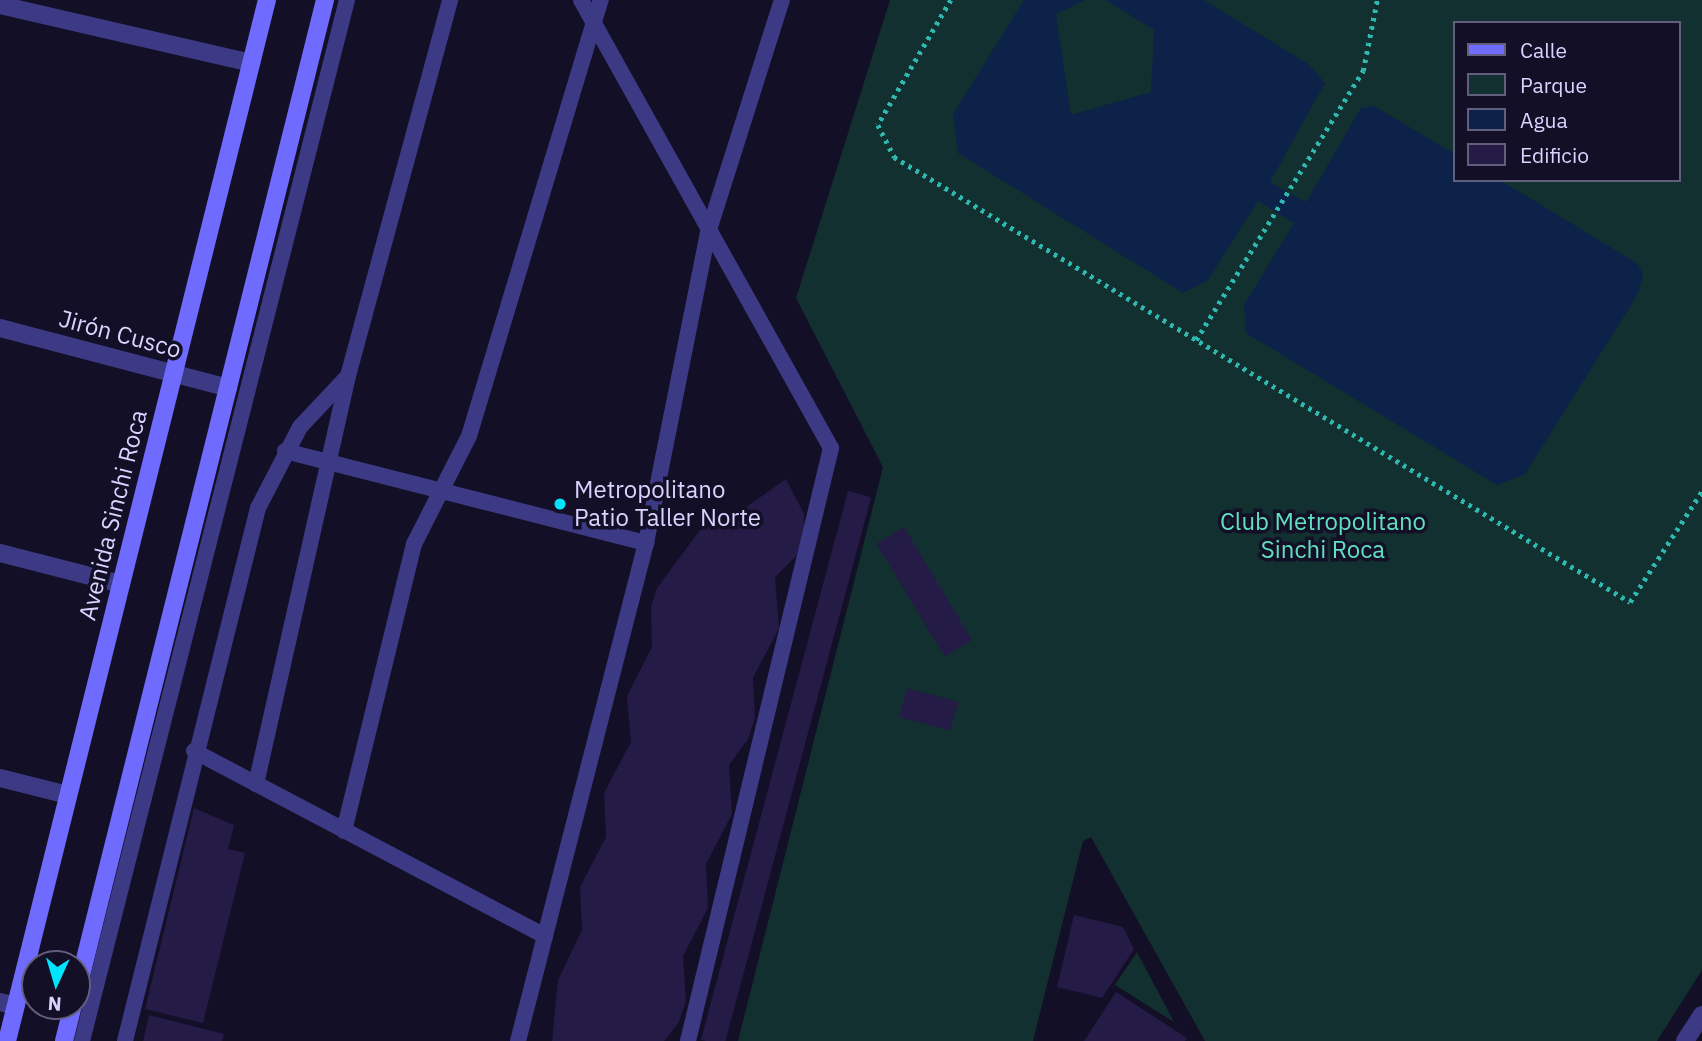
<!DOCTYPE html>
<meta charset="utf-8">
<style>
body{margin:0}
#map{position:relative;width:1702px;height:1041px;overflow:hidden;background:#130f26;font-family:"IBM Plex Sans",sans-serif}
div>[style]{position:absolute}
.green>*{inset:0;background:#12302f}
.water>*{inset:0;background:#0c2248}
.building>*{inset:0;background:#241b47;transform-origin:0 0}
.path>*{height:4.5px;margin-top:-2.25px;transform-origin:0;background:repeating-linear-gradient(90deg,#2fb8b0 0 3.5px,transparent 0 8.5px)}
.service>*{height:16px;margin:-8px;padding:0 8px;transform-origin:8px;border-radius:8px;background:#3d3a85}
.minor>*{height:18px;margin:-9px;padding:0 9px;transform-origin:9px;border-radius:9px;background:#3d3a85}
.secondary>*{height:18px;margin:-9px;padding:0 9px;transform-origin:9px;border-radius:9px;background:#6f6bff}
.dots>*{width:19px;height:19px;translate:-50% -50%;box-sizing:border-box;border:4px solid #130f26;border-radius:50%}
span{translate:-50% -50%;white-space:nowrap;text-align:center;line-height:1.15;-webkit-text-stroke:7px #130f26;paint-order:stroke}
.street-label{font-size:24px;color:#d9d4ff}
.poi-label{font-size:24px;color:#d9d4ff}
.left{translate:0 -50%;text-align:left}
.park-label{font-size:24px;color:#5fe0c0}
.legend{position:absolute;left:1453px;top:21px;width:228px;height:161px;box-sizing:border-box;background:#130f26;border:2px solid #625e7d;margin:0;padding:9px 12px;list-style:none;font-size:21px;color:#d9d4ff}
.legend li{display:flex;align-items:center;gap:14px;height:35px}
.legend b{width:35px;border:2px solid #625e7d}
.north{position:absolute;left:21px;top:950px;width:70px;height:70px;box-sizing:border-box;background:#130f26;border:2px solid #625e7d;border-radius:50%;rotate:184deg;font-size:19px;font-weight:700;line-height:28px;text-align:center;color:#d9d4ff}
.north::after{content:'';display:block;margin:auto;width:24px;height:32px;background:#00e5ff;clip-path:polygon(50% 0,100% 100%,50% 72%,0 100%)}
</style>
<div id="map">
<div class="green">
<i style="clip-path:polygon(evenodd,890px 0,1702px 0,1702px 970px,1657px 1041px,1205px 1041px,1091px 837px,1083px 841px,1033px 1041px,738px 1041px,883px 467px,796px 298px,890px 0,1455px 23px,1679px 23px,1679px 180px,1455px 180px,1455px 23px)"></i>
<i style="clip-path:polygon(1137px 952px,1174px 1022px,1115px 985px)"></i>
</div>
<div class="water">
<i style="clip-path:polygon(1024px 0,1085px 0,1056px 14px,1071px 115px,1151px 92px,1154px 30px,1106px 0,1204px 0,1308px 64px,1325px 83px,1270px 182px,1306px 202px,1361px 108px,1374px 106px,1455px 154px,1455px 180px,1500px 180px,1638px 264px,1643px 275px,1638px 294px,1525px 474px,1497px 485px,1246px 333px,1244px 305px,1294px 223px,1258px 201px,1208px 280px,1183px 293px,958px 153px,953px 114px)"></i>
</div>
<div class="building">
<i style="clip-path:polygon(786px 479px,804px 514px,804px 535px,796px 556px,775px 577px,779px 628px,753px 678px,755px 718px,748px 739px,729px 765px,732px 814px,706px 864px,708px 908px,683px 956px,686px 1001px,679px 1022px,664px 1041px,552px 1041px,558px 980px,582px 930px,580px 887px,606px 837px,604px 793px,631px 742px,627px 696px,652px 647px,651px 607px,657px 588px,700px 530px,735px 515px)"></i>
<i style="left:848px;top:491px;width:24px;height:568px;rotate:15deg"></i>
<i style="left:904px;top:527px;width:132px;height:32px;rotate:59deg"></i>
<i style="left:907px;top:688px;width:53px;height:30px;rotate:15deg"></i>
<i style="clip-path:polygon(194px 808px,234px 825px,228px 849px,245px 853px,203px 1023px,145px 1009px)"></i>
<i style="clip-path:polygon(1074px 915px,1123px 927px,1134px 949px,1102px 998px,1057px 987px)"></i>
<i style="clip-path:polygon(1116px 992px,1187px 1038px,1185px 1041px,1084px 1041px)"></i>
<i style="clip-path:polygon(149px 1015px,224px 1034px,222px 1041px,143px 1041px)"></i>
</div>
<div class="path">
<i style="left:951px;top:0;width:145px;rotate:120.3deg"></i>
<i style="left:878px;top:125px;width:36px;rotate:63deg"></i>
<i style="left:894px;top:157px;width:860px;rotate:31.16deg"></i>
<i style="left:1630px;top:602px;width:132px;rotate:-57deg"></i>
<i style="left:1196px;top:340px;width:317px;rotate:-58.2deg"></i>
<i style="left:1363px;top:71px;width:72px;rotate:-78.8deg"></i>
</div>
<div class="service">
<i style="left:581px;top:0;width:513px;rotate:60.84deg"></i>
<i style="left:831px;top:448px;width:610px;rotate:103.56deg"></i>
<i style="left:285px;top:451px;width:373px;rotate:14.3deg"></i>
<i style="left:194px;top:751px;width:397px;rotate:27.8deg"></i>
<i style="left:256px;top:784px;width:415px;rotate:-77.3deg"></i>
<i style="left:344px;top:831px;width:295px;rotate:-76.3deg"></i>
<i style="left:414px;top:544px;width:121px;rotate:-63deg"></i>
<i style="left:469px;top:436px;width:456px;rotate:-73.2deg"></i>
<i style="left:82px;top:1041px;width:1074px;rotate:-75.72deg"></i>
<i style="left:125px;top:1041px;width:549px;rotate:-75.99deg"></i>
<i style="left:258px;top:508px;width:91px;rotate:-62.6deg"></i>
<i style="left:300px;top:427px;width:70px;rotate:-46.7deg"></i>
<i style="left:348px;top:376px;width:390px;rotate:-74.8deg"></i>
<i style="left:518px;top:1041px;width:514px;rotate:-75.59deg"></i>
<i style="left:646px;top:543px;width:316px;rotate:-78.7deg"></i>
<i style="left:708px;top:233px;width:244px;rotate:-72.4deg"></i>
</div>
<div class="minor">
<i style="left:0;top:5px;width:258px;rotate:13deg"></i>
<i style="left:0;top:328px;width:236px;rotate:14.7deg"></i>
<i style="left:0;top:553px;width:125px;rotate:14.4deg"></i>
<i style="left:0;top:778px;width:70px;rotate:14deg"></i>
<i style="left:0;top:1002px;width:16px;rotate:14deg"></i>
<i style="left:1685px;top:1041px;width:31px;rotate:-57deg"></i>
</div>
<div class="secondary">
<i style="left:77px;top:991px;width:1022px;rotate:-75.95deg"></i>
<i style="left:7px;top:1041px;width:1073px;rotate:-75.98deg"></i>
<i style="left:64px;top:1041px;width:36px;rotate:-76deg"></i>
</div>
<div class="dots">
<i style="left:560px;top:504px;background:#00e5ff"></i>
</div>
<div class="street-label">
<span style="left:120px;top:334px;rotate:15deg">Jirón Cusco</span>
<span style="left:113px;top:515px;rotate:-76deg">Avenida Sinchi Roca</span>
</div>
<div class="poi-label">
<span class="left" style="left:574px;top:504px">Metropolitano<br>Patio Taller Norte</span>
</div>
<div class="park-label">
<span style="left:1323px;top:536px">Club Metropolitano<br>Sinchi Roca</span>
</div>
<ul class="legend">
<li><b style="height:9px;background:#6f6bff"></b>Calle</li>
<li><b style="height:19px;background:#12302f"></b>Parque</li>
<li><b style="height:19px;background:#0c2248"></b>Agua</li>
<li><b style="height:19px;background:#241b47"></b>Edificio</li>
</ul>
<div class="north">N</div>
</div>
